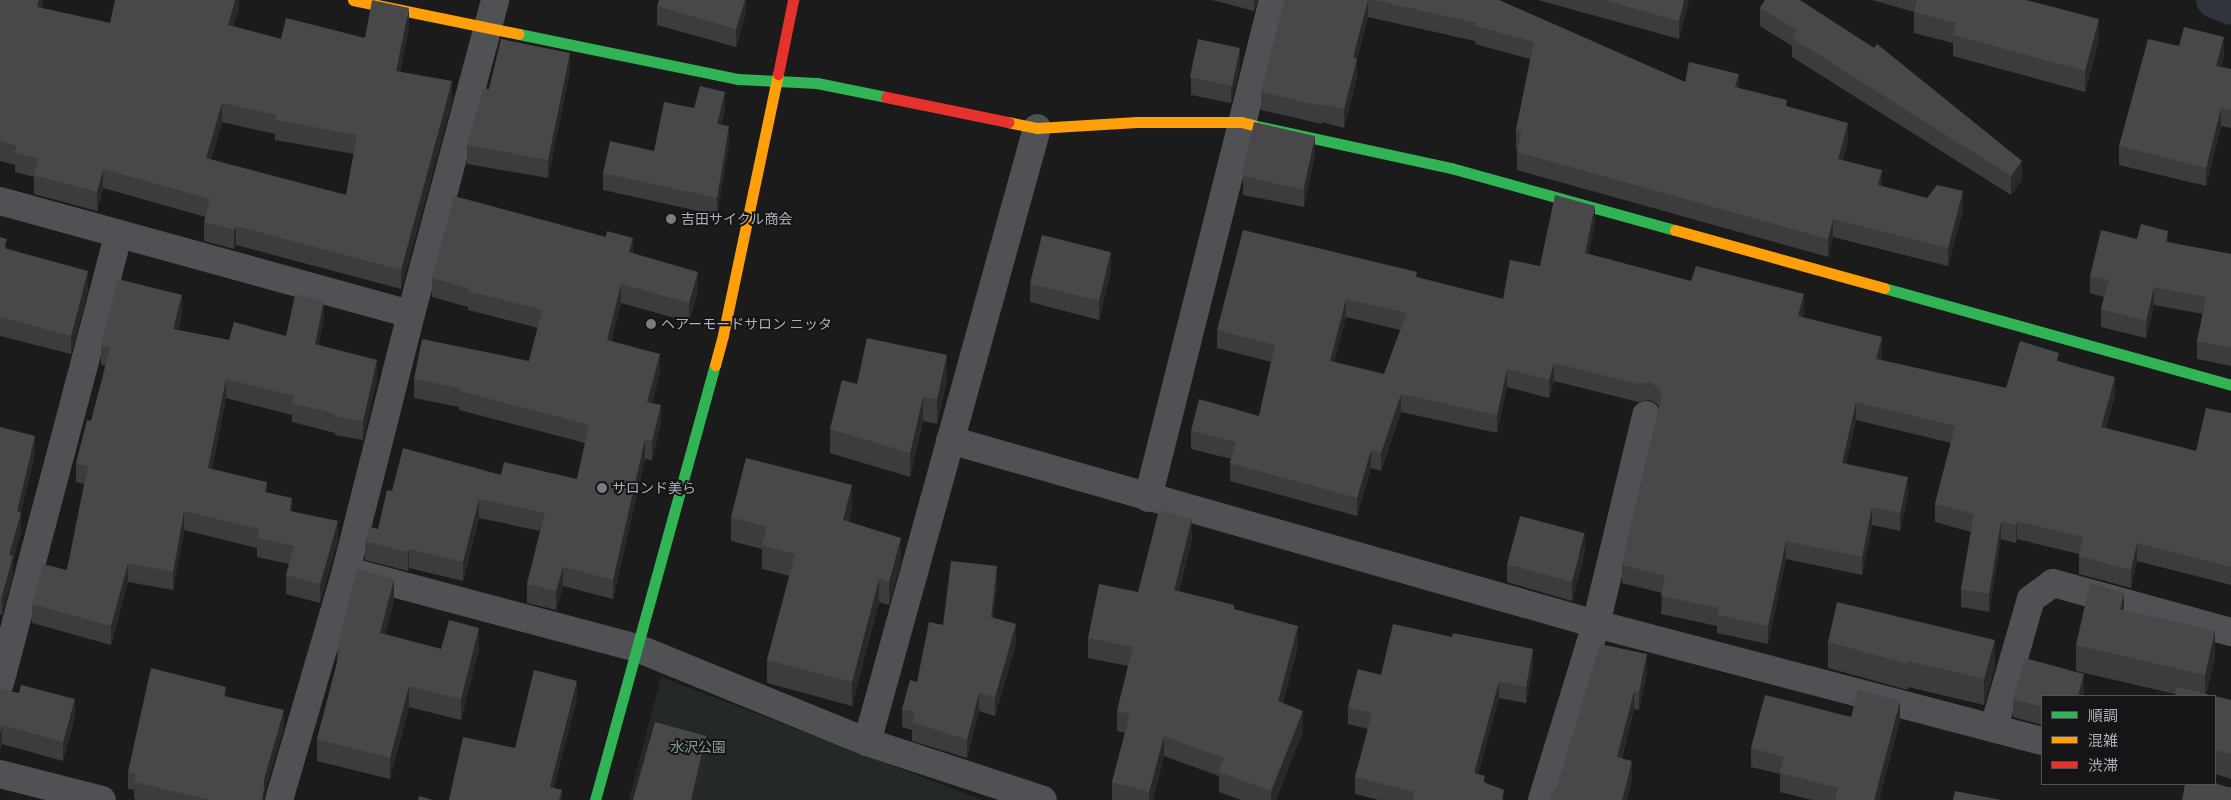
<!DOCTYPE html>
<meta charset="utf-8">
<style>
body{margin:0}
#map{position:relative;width:2231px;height:800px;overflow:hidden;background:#1b1b1b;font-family:Helvetica,"Noto Sans JP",sans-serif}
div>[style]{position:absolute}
.green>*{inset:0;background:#232a25}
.canal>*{height:36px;margin:-18px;padding:0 18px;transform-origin:18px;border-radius:18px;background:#2f343c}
.street>*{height:28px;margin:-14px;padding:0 14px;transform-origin:14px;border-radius:14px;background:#505154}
.fast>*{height:11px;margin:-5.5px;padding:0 5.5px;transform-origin:5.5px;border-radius:5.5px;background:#30b455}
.slow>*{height:11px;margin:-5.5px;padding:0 5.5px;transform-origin:5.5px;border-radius:5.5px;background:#ff9f0a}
.jam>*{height:11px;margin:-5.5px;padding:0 5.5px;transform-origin:5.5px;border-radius:5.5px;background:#e5322d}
.wall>*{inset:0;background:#3c3c3d}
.shaded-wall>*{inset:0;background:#29292a}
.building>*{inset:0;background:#48484b;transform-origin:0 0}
.dots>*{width:14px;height:14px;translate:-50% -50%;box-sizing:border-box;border:2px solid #151517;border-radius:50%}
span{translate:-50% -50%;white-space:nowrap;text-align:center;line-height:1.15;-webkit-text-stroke:4px #151517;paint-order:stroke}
.poi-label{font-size:14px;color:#aeb1ba}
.left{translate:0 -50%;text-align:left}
.park-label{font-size:14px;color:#87a38c}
.legend{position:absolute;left:2041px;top:695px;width:175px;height:90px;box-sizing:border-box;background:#151517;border:1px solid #525358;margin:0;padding:6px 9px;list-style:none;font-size:15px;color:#aeb1ba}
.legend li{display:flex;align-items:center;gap:10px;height:25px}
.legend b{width:25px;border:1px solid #525358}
</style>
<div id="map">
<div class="green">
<i style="clip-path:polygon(661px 677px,982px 800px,629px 800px)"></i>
</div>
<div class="canal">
<i style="left:2214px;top:0;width:18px;rotate:22deg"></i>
</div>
<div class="street">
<i style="left:0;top:201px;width:426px;rotate:15.4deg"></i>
<i style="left:950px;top:440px;width:672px;rotate:15.9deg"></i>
<i style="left:1596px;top:624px;width:461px;rotate:14.7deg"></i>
<i style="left:1148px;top:498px;width:513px;rotate:-75.91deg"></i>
<i style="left:359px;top:574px;width:288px;rotate:14.9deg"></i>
<i style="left:637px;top:648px;width:248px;rotate:22.2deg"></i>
<i style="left:867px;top:742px;width:185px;rotate:18.2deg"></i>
<i style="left:0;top:683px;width:465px;rotate:-75.2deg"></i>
<i style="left:1994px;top:727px;width:133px;rotate:-73.9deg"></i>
<i style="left:2031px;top:599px;width:27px;rotate:-36deg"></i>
<i style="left:2053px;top:583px;width:185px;rotate:15.4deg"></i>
<i style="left:867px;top:742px;width:637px;rotate:-74.52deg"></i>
<i style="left:0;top:774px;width:105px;rotate:14.3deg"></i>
<i style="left:279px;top:800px;width:239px;rotate:-73.7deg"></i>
<i style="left:346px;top:571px;width:265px;rotate:-75.8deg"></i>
<i style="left:411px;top:314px;width:325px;rotate:-75deg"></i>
<i style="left:1542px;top:800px;width:184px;rotate:-72.9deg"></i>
<i style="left:1596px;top:624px;width:215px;rotate:-76.5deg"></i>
</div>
<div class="fast">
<i style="left:519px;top:34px;width:224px;rotate:11.6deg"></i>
<i style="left:738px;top:79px;width:79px;rotate:2.9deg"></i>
<i style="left:817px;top:83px;width:70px;rotate:11.5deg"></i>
<i style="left:1253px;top:125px;width:203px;rotate:12.3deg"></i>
<i style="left:1451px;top:168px;width:232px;rotate:15.5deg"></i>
<i style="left:1884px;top:288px;width:360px;rotate:15.6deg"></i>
<i style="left:595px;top:800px;width:451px;rotate:-74.6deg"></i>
</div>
<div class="slow">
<i style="left:353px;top:0;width:169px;rotate:11.6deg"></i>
<i style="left:1008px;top:122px;width:30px;rotate:12deg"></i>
<i style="left:1037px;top:128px;width:100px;rotate:-3.4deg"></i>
<i style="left:1137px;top:122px;width:104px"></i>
<i style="left:1241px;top:122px;width:12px;rotate:14deg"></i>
<i style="left:1675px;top:230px;width:217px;rotate:15.5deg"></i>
<i style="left:715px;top:365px;width:31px;rotate:-75deg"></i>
<i style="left:723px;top:335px;width:267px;rotate:-78.1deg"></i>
</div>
<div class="jam">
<i style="left:778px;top:74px;width:76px;rotate:-78.5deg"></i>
<i style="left:886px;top:97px;width:125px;rotate:11.6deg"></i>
</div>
<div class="wall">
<i style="clip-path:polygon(evenodd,0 0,42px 8px,110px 23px,239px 0,239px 8px,233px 26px,281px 39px,365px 38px,409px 27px,400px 72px,452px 101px,401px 289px,236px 245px,234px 249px,204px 241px,204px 222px,206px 217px,103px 188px,97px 211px,34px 194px,34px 177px,15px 172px,15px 165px,0 161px,0 0,222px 122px,275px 134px,275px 140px,354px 154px,346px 195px,211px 160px,222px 122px)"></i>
<i style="clip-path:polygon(746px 0,746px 13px,736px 47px,657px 25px,657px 6px)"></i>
<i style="clip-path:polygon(1212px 0,1258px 0,1254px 11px)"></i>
<i style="clip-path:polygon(1285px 0,1499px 0,1685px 82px,1739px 88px,1787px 106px,1848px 141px,1843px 160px,1882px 186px,1963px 210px,1948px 266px,1833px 237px,1828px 257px,1517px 170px,1517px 152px,1518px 149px,1516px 149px,1516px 130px,1530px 59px,1475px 44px,1475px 41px,1368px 17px,1357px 59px,1357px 77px,1344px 128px,1322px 122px,1322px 124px,1261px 110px,1261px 92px)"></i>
<i style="clip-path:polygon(1538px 0,1689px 0,1679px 39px)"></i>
<i style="clip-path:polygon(1765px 0,2022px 180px,2011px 195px,1792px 57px,1792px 46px,1760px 26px,1760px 8px)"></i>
<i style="clip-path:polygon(1872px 0,2026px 0,2099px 40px,2085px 92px,1953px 56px,1953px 43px,1914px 33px,1914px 12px)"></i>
<i style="clip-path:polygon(2179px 46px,2224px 55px,2221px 67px,2231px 69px,2231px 128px,2221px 126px,2206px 186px,2119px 165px,2119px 146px)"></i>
<i style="clip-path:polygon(1240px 66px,1231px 103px,1191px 95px,1191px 77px)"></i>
<i style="clip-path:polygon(570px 71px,548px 178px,467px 164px,467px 145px,489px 89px)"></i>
<i style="clip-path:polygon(694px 108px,725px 109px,721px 125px,729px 143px,717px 215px,603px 190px,603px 173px,654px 151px)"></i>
<i style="clip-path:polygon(1315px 154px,1304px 207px,1243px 195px,1243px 176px)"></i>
<i style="clip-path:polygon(evenodd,1595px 224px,1588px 254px,1804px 312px,1802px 317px,1882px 355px,1881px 360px,2006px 388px,2059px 361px,2115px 395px,2106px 428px,2196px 451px,2231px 413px,2231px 585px,2137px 561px,2131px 588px,2079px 574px,2079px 554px,2017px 539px,2016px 543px,2001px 539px,1989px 612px,1961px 607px,1961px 589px,1971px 532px,1935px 522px,1935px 504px,1951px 443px,1856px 420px,1846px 463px,1908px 495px,1900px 531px,1872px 525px,1862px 575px,1786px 559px,1768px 644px,1717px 633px,1717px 626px,1661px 614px,1662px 593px,1622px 583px,1622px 565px,1659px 408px,1657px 404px,1650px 400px,1638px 402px,1554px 381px,1549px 398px,1507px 387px,1497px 433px,1401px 412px,1381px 471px,1371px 468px,1357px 516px,1230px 481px,1230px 463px,1231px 459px,1191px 449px,1191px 431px,1259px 416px,1271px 362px,1217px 348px,1217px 330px,1417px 277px,1503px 299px,1540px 266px,1595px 224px,1346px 317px,1400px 330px,1384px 374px,1334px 362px,1346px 317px)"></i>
<i style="clip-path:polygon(0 237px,7px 249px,88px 290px,71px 354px,0 336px)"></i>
<i style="clip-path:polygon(2137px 239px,2168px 242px,2231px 254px,2231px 366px,2197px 359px,2197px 341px,2203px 314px,2154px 305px,2146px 338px,2101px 327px,2101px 309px,2104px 297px,2090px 293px,2090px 276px)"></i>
<i style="clip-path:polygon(633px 253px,698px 291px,689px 322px,621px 303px,611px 341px,660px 373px,652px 403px,661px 424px,652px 460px,645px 459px,613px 599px,563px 586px,556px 610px,527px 603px,527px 584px,540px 531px,479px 518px,463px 581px,409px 568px,408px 571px,365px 560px,365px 541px,378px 529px,392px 491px,501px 475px,577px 479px,585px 443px,459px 410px,459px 407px,414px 398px,414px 379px,529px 361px,538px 328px,468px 310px,468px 307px,432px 297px,432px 278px)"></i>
<i style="clip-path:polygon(1111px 271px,1099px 320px,1030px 302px,1030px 284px)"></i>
<i style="clip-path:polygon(182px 314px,178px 330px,229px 340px,286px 336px,324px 320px,318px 345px,377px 379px,363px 440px,335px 435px,335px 433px,292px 422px,292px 415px,226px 398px,212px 469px,267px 493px,292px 511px,338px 539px,320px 603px,286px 594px,286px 575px,289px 564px,257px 557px,257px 548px,184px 530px,173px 590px,128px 582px,111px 645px,32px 623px,32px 604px,67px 570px,84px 484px,76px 482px,76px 463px,91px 421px,106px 366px,101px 365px,101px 346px)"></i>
<i style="clip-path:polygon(947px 379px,937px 424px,923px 421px,910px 477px,830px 453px,830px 429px,857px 384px)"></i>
<i style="clip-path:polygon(0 427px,35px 454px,21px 512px,21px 531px,13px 561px,13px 574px,2px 615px,0 614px)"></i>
<i style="clip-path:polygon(852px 508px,849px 521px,901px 561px,889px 605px,879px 602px,852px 706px,767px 683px,767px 660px,790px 576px,762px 569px,762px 549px,731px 541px,731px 517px)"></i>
<i style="clip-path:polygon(1192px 539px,1179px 591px,1234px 610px,1298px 646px,1283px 703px,1303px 731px,1276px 800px,1241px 800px,1219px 792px,1219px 776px,1164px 756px,1153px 800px,1112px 800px,1112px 782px,1125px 733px,1117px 731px,1117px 711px,1128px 666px,1088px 658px,1088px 638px,1138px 592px)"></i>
<i style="clip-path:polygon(1585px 552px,1572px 601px,1507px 582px,1507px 564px)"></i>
<i style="clip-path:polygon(997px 585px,993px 618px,1016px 643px,995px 716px,979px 711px,967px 758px,912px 741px,912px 730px,902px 727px,902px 709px,917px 682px,943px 625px)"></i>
<i style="clip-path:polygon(394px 600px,385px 634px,441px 649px,479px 649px,461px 720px,409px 707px,390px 779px,317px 761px,317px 739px,337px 663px,337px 650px)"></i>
<i style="clip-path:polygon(2124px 610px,2215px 657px,2206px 694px,2231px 700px,2231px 779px,2215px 774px,2215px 696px,2175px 694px,2076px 671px,2076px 645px)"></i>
<i style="clip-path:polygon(1828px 642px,1995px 666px,1984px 705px,1908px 687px,1908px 690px,1828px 668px)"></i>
<i style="clip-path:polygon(1533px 666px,1526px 703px,1499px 698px,1478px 774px,1485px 782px,1504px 800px,1379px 800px,1355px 794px,1355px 777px,1368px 729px,1348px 724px,1348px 707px,1381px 675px)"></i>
<i style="clip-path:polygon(1647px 672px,1639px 710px,1634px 709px,1622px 758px,1632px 779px,1627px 800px,1550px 800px)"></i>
<i style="clip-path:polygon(0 689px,75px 717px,63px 761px,2px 744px)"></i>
<i style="clip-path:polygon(2084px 692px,2083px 696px,2042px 696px,2042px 725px,2013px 717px,2013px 699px)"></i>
<i style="clip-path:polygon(226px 697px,284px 727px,264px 794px,264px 800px,137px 800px,134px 799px,134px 790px,128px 789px,128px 772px)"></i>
<i style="clip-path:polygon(1851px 717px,1900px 720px,1879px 800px,1812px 800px,1780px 792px,1780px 774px,1751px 767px,1751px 748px)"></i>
</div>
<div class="shaded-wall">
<i style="clip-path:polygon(39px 0,44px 0,37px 26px,37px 7px)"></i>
<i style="clip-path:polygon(235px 0,239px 0,239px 8px,228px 44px,228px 25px)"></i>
<i style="clip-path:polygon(745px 0,746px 0,746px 13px,736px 47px,736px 29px)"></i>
<i style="clip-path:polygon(1254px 0,1258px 0,1254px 11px)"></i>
<i style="clip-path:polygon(1368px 0,1368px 17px,1354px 70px,1357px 59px,1357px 77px,1344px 128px,1344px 109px,1353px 57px)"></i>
<i style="clip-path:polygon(1684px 0,1689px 0,1679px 39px,1679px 21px)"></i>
<i style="clip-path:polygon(409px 8px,409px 27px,396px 90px,396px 71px)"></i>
<i style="clip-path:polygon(2099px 19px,2099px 40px,2085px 92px,2085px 71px)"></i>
<i style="clip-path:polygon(2224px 37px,2224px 55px,2216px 85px,2216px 66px)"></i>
<i style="clip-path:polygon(1240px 48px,1240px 66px,1231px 103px,1231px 85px)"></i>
<i style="clip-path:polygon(570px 53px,570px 71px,548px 178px,548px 160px)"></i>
<i style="clip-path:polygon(1739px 74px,1739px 92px,1735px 87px)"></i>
<i style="clip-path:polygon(452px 81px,452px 101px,401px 289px,401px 270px)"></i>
<i style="clip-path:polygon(725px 92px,725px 109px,717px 141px,717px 124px)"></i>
<i style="clip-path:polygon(222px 103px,222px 122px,206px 178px,206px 158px)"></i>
<i style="clip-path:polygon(2221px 108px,2221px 126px,2206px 186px,2206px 168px)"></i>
<i style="clip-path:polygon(1848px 123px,1848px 141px,1838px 177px,1838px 159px)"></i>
<i style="clip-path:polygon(729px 126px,729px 143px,717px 215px,717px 198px)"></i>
<i style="clip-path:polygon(1315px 136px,1315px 154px,1304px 207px,1304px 188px)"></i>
<i style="clip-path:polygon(2022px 161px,2022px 180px,2011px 195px,2011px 176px)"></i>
<i style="clip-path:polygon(103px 169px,103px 188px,97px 211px,97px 192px)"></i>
<i style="clip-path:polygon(1882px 170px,1882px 188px,1878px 185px)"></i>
<i style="clip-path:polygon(1963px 191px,1963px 210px,1948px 266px,1948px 248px)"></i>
<i style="clip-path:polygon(1595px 206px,1595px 224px,1585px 271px,1585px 253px)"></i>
<i style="clip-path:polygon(1833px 219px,1833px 237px,1828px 257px,1828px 239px)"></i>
<i style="clip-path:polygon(236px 226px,236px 245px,234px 249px,234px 230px)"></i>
<i style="clip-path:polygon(2168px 231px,2168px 249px,2166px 242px)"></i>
<i style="clip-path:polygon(633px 238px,633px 257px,629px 252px)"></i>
<i style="clip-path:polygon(1111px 252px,1111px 271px,1099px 320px,1099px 301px)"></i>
<i style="clip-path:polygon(88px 271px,88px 290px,71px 354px,71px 336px)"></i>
<i style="clip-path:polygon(698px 272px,698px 291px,689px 322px,689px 303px)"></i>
<i style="clip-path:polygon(621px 284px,621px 303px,607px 359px,607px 340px)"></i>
<i style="clip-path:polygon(2154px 287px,2154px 305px,2146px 338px,2146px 321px)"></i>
<i style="clip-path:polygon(1804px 294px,1804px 312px,1798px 334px,1798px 316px)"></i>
<i style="clip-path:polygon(182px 295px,182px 314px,173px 348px,173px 329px)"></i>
<i style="clip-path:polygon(1346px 299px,1346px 317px,1330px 379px,1330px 361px)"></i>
<i style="clip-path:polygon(324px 301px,324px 320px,315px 362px,315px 344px)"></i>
<i style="clip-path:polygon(1882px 337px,1882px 355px,1876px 377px,1876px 359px)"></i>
<i style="clip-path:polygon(660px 354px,660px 373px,647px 421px,647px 402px)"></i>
<i style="clip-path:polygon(947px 355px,947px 379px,937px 424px,937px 399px)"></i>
<i style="clip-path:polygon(377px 360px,377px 379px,363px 440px,363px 421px)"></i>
<i style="clip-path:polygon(1554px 363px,1554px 381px,1549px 398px,1549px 380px)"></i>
<i style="clip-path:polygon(1507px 369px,1507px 387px,1497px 433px,1497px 415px)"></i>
<i style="clip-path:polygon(2115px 377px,2115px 395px,2101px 445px,2101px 427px)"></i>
<i style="clip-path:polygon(226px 379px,226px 398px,208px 487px,208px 468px)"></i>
<i style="clip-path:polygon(1401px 394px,1401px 412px,1381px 471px,1381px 453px)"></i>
<i style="clip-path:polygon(923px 397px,923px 421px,910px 477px,910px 453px)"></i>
<i style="clip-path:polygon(1856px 402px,1856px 420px,1842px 481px,1842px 463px)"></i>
<i style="clip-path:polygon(661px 405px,661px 424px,652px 460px,652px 441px)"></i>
<i style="clip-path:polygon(35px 436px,35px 454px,18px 524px,21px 513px,21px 531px,13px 561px,13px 574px,2px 615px,2px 596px,17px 511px)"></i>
<i style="clip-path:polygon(645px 439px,645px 459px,613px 599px,613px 580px)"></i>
<i style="clip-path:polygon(1371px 450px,1371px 468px,1357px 516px,1357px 498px)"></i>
<i style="clip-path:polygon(1908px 477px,1908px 495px,1900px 531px,1900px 513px)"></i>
<i style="clip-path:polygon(267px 482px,267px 501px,265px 492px)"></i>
<i style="clip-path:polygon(852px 485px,852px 508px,843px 543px,843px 520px)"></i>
<i style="clip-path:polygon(292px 498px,292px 517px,290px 511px)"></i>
<i style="clip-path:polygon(479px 499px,479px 518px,463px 581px,463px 562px)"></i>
<i style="clip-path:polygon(1872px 507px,1872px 525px,1862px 575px,1862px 557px)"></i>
<i style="clip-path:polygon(184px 511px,184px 530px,173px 590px,173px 572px)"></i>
<i style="clip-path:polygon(1192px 519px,1192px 539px,1174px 610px,1174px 590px)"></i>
<i style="clip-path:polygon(338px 521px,338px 539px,320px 603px,320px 584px)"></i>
<i style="clip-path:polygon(2001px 521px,2001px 539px,1989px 612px,1989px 594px)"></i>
<i style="clip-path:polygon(2017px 521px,2017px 539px,2016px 543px,2016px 525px)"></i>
<i style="clip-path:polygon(1585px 534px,1585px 552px,1572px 601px,1572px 582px)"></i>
<i style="clip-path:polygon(901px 538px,901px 561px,889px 605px,889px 582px)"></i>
<i style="clip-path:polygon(1786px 541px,1786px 559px,1768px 644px,1768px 626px)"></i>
<i style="clip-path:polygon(2137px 543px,2137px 561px,2131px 588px,2131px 570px)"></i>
<i style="clip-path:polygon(409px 549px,409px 568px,408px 571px,408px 552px)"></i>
<i style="clip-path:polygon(128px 563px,128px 582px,111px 645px,111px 626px)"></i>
<i style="clip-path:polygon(997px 566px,997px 585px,991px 636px,991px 617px)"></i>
<i style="clip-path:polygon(563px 567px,563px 586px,556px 610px,556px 591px)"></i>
<i style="clip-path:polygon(394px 579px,394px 600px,380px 654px,380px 633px)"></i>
<i style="clip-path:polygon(879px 579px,879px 602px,852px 706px,852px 682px)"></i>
<i style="clip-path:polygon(2124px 593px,2124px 619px,2120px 609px)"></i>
<i style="clip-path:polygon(1016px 624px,1016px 643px,995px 716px,995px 697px)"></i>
<i style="clip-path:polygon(1298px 626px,1298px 646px,1278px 722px,1278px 701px)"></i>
<i style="clip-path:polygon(479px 628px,479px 649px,461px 720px,461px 699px)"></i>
<i style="clip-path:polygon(2215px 631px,2215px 657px,2206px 696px,2205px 696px,2205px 675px)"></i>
<i style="clip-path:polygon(1995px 640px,1995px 666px,1984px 705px,1984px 679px)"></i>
<i style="clip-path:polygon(1533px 649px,1533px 666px,1526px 703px,1526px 687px)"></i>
<i style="clip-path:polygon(1647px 654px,1647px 672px,1639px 710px,1639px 692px)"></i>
<i style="clip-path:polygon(2084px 674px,2084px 692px,2083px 696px,2078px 696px)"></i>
<i style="clip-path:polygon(577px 681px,577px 699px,551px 800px,550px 787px)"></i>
<i style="clip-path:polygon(1499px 681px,1499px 698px,1474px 790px,1474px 773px)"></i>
<i style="clip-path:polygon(409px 686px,409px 707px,390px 779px,390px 758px)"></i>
<i style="clip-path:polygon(226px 687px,226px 704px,224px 696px)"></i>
<i style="clip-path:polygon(1634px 691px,1634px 709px,1617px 775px,1617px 757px)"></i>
<i style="clip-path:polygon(979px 693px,979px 711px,967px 758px,967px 740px)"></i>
<i style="clip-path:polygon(75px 699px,75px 717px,63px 761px,63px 742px)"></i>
<i style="clip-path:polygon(1900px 701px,1900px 720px,1879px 800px,1874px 800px)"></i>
<i style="clip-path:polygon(284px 710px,284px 727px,264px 794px,264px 800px,262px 800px,264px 779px)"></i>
<i style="clip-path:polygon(1303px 711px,1303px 731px,1276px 800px,1271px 800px,1271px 791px)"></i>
<i style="clip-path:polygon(2px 725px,2px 744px,0 753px,0 734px)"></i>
<i style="clip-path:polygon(706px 736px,706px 754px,695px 800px,691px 800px)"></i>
<i style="clip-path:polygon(1164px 736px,1164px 756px,1153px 800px,1149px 800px,1149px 792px)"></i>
<i style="clip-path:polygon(1632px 761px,1632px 779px,1627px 800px,1622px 800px)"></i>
<i style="clip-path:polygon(562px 790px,562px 800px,559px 800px)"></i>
</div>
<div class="building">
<i style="clip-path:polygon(evenodd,0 0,39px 0,37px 7px,110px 23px,115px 0,235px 0,228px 25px,281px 39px,286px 18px,365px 38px,372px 0,409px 8px,396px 71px,452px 81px,401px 270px,236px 226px,234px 230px,204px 222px,210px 199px,103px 169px,97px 192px,34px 175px,38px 158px,15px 153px,17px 146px,0 141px,0 0,222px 103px,276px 115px,275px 120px,357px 135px,346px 195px,206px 158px,222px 103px)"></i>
<i style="clip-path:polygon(659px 0,745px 0,736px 29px,657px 6px)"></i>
<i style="clip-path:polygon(1285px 0,1368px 0,1353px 57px,1357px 59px,1344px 109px,1322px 104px,1322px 106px,1261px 92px)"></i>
<i style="clip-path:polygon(1374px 0,1499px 0,1685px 82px,1689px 62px,1739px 74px,1735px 87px,1787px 100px,1786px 106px,1848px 123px,1838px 159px,1882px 170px,1878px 185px,1927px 198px,1937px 185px,1963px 191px,1948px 248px,1833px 219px,1828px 239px,1517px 152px,1522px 131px,1516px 130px,1534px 42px,1475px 26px,1476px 23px)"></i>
<i style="clip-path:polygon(1604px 0,1684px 0,1679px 21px)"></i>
<i style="clip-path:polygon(1765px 0,1800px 0,1874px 48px,1877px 44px,2022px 161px,2011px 176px,1792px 38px,1797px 30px,1760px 8px)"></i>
<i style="clip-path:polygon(1917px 0,2026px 0,2099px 19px,2085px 71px,1953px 35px,1956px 23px,1914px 12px)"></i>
<i style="clip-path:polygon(2184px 27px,2224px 37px,2216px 66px,2231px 69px,2231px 110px,2221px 108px,2206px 168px,2119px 146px,2148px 39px,2179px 46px)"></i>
<i style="clip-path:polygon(501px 39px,570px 53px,548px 160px,467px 145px,483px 88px,489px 89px)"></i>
<i style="left:1198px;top:39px;width:43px;height:39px;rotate:12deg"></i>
<i style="clip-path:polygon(700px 86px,725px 92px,717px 124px,729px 126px,717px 198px,603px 173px,610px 141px,654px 151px,664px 102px,694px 108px)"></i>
<i style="left:1254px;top:122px;width:63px;height:55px;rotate:13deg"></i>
<i style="clip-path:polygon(evenodd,1555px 195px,1595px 206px,1585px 253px,1691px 281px,1696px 266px,1804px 294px,1798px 316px,1882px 337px,1876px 359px,2006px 388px,2020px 341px,2059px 353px,2057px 361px,2115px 377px,2101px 427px,2196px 451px,2206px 408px,2231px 413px,2231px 567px,2137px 543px,2131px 570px,2079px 556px,2083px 537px,2017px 521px,2016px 525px,2001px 521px,1989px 594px,1961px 589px,1974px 514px,1935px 504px,1955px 426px,1856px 402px,1842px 463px,1908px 477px,1900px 513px,1872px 507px,1862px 557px,1786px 541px,1768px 626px,1717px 615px,1719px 608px,1661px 596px,1665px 576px,1622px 565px,1661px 401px,1661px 392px,1657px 386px,1650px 382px,1638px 384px,1554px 363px,1549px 380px,1507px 369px,1497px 415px,1401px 394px,1381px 453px,1371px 450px,1357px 498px,1230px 463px,1236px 442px,1191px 431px,1199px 399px,1259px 416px,1275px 345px,1217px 330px,1243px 230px,1417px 272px,1416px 277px,1503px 299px,1510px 260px,1540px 266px,1555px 195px,1346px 299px,1407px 313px,1384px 374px,1330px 361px,1346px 299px)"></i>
<i style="clip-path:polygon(454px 196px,606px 237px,607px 231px,633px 238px,629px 252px,698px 272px,689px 303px,621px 284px,607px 340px,660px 354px,647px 402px,661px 405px,652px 441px,645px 439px,613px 580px,563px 567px,556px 591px,527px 584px,545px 513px,479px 499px,463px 562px,409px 549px,408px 552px,365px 541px,369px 527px,378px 529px,387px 490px,392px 491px,403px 448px,501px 475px,504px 462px,577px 479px,589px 425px,459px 391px,460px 388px,414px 379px,422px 339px,529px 361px,542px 310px,468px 291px,468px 288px,432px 278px)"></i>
<i style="clip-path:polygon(2141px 224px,2168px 231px,2166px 242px,2231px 254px,2231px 348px,2197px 341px,2206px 297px,2154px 287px,2146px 321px,2101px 309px,2109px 280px,2090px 276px,2101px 230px,2137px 239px)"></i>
<i style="left:1042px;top:235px;width:71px;height:50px;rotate:14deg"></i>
<i style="clip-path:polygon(0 237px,7px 239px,4px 248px,88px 271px,71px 336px,0 317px)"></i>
<i style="clip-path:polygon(118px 279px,182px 295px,173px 329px,229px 340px,234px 322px,286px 336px,295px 295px,324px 301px,315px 344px,377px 360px,363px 421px,335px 416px,335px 414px,292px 403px,294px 396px,226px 379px,208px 468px,267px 482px,265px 492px,292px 498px,290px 511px,338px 521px,320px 584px,286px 575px,294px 546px,257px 538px,259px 529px,184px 511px,173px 572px,128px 563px,111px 626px,32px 604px,43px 564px,67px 570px,88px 466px,76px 463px,87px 420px,91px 421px,110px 348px,101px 346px)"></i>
<i style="clip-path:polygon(867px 338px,947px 355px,937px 399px,923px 397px,910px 453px,830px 429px,842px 380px,857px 384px)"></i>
<i style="clip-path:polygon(0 427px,35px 436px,17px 511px,21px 513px,9px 555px,13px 556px,2px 596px,0 596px)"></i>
<i style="clip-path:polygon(746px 458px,852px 485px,843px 520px,901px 538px,889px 582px,879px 579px,852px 682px,767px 660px,795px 554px,762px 545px,767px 527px,731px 517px)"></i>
<i style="clip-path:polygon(1159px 510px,1192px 519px,1174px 590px,1234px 605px,1234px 609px,1298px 626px,1278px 701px,1303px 711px,1271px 791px,1219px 772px,1224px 758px,1164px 736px,1149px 792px,1112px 782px,1130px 714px,1117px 711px,1133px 647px,1088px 638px,1099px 584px,1138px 592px)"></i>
<i style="left:1520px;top:516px;width:67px;height:50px;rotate:15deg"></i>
<i style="clip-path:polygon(951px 561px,997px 566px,991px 617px,1016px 624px,995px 697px,979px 693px,967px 740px,912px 722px,915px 712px,902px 709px,910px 680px,917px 682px,929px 622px,943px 625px)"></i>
<i style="clip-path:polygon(357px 569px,394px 579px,380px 633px,441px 649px,449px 620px,479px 628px,461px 699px,409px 686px,390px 758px,317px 739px,340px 651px,337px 650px)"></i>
<i style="clip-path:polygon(2090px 583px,2124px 593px,2120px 609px,2215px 631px,2205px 675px,2076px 645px)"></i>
<i style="clip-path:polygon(1837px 602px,1995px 640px,1984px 679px,1908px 661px,1908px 664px,1828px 642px)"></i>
<i style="clip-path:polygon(1393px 624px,1452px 637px,1453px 633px,1533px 649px,1526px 687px,1499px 681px,1474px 773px,1485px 776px,1483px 782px,1504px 790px,1502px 800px,1413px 800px,1414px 792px,1355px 777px,1372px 713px,1348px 707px,1358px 669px,1381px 675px)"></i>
<i style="clip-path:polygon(1600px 644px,1647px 654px,1639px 692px,1634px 691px,1617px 757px,1632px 761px,1622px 800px,1550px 800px,1552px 793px,1557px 786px)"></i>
<i style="clip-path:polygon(2025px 658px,2084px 674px,2078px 696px,2042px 696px,2042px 707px,2013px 699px)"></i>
<i style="clip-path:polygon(151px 668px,226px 687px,224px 696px,284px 710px,264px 779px,264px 788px,262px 800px,211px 800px,134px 782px,136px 774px,128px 772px)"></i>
<i style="clip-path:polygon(534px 670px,577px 681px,550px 787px,562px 790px,559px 800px,449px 800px,463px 737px,515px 748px)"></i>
<i style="clip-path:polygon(21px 685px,75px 699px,63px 742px,2px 725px,0 734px,0 689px,19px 693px)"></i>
<i style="clip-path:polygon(2177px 687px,2231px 700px,2231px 754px,2215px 750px,2215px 696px,2175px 696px)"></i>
<i style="clip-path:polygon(1858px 690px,1900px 701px,1874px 800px,1835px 800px,1838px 788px,1780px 773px,1784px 757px,1751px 748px,1765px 695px,1851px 717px)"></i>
<i style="clip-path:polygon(655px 722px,706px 736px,691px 800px,633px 800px)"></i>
<i style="clip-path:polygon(2215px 783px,2227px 787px,2231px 787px,2231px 800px,2182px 800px,2185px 784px)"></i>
<i style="clip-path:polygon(1955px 791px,2001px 800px,1953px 800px)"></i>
<i style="clip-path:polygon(419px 796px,433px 800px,418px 800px)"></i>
</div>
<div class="dots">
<i style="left:671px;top:219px;background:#7b7c82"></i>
<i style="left:651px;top:324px;background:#7b7c82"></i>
<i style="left:602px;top:488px;background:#7b7c82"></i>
</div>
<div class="poi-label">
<span class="left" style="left:681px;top:219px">吉田サイクル商会</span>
<span class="left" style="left:661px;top:324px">ヘアーモードサロン ニッタ</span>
<span class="left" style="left:612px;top:488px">サロンド美ら</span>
</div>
<div class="park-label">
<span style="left:698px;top:747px">水沢公園</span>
</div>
<ul class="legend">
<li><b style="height:6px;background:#30b455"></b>順調</li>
<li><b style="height:6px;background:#ff9f0a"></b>混雑</li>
<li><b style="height:6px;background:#e5322d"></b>渋滞</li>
</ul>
</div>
